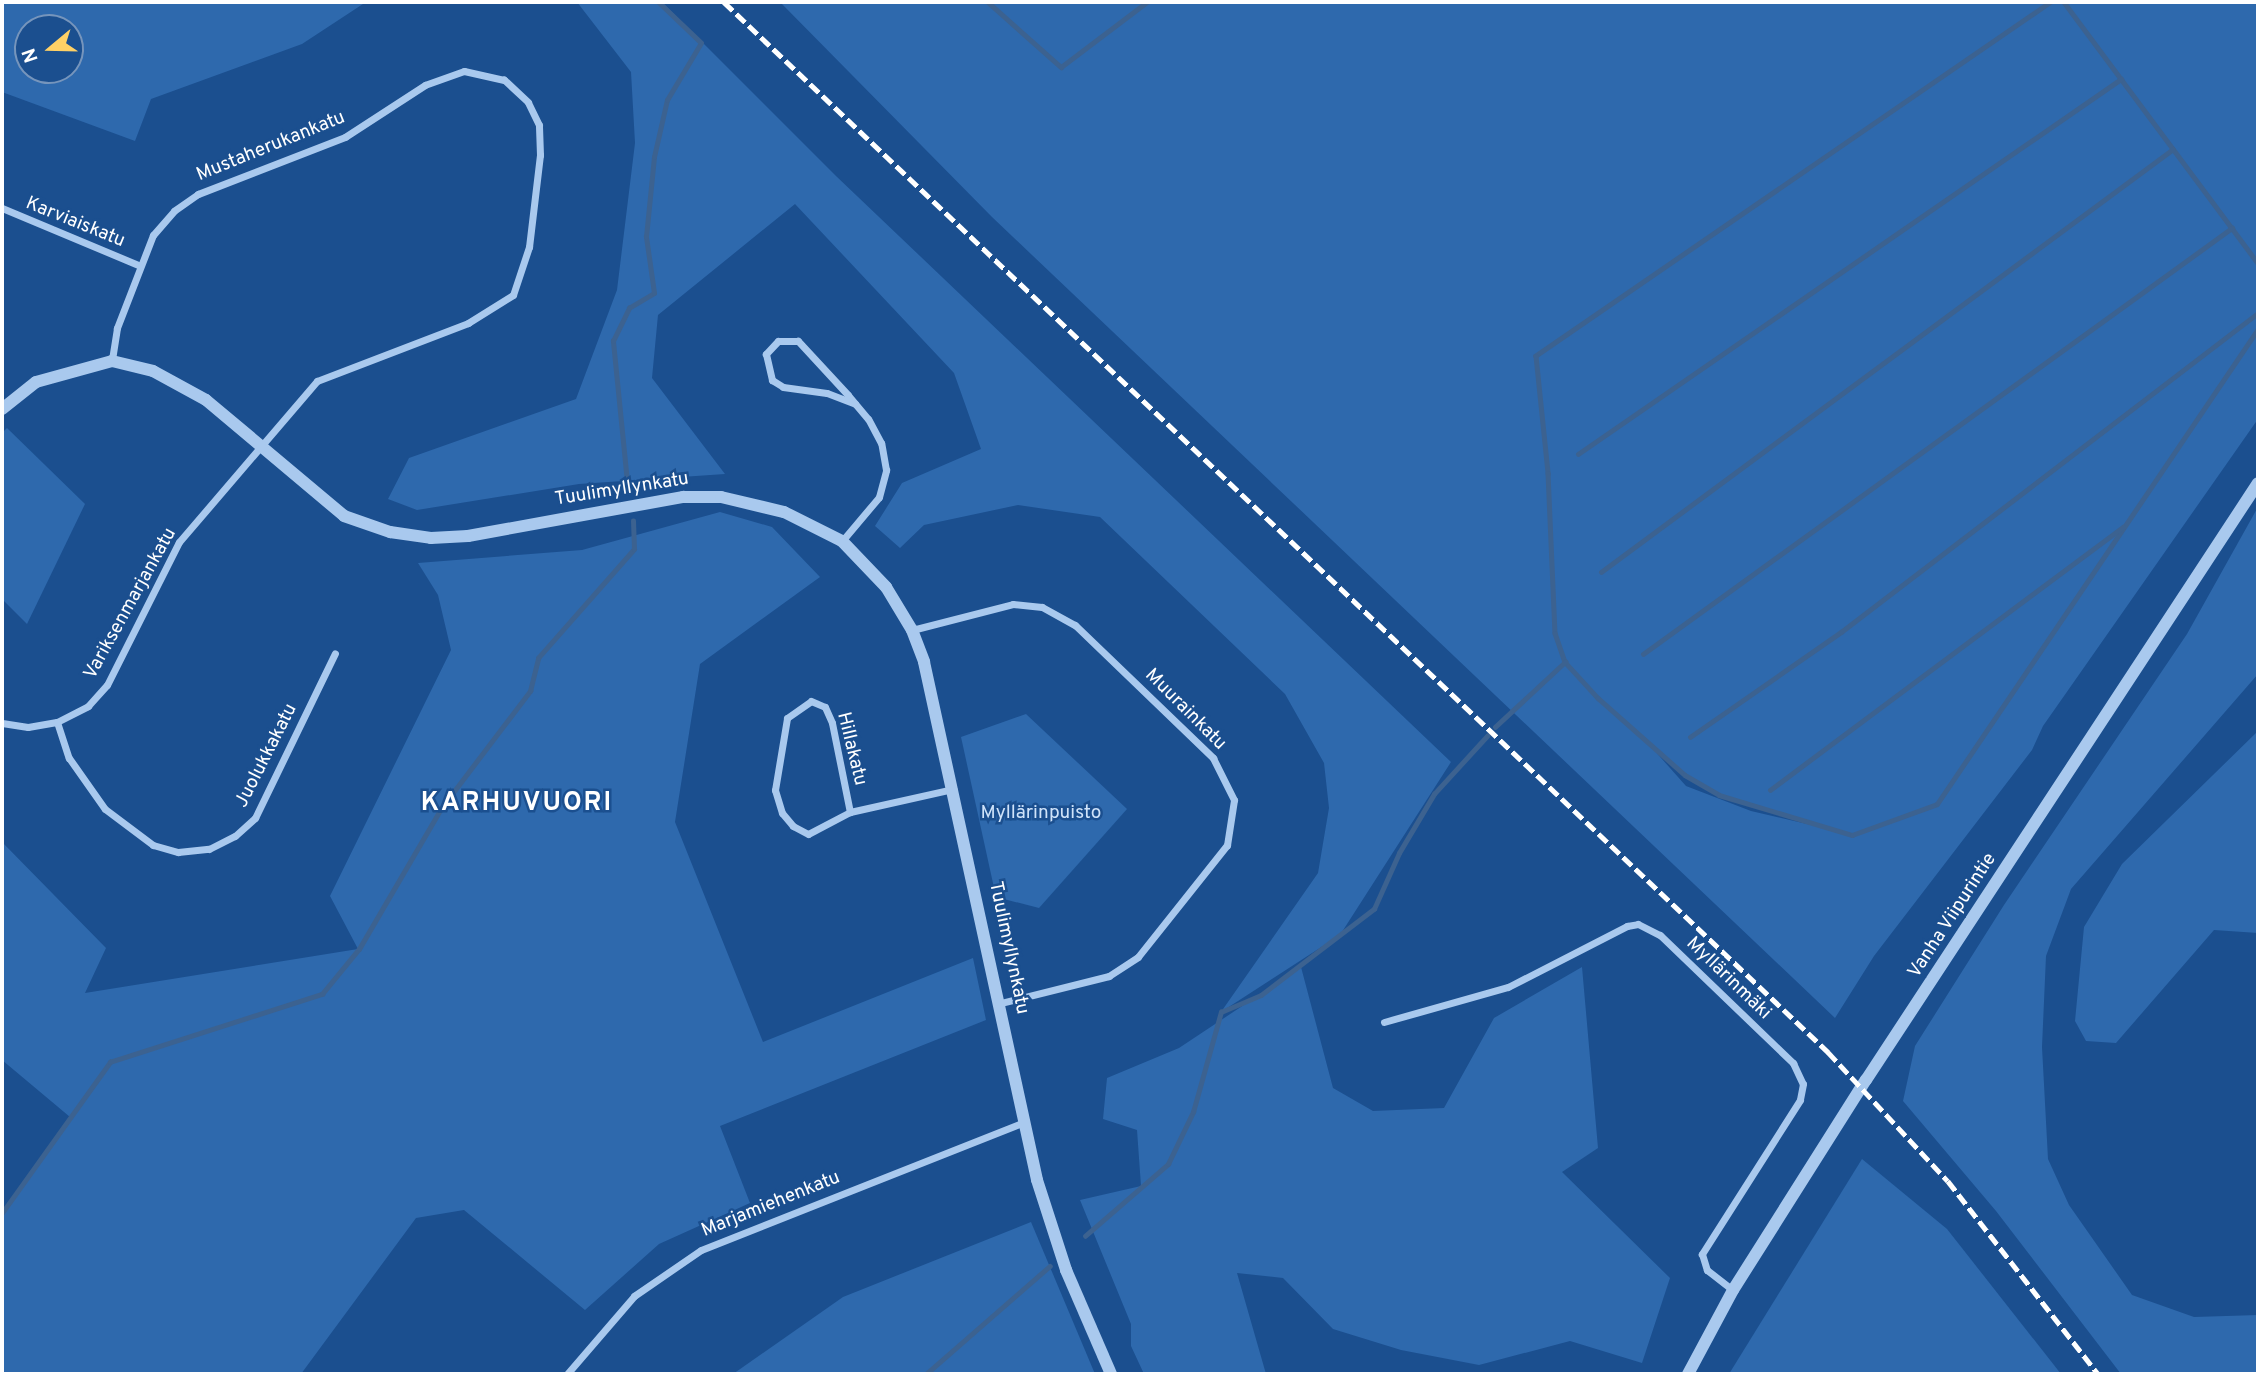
<!DOCTYPE html>
<meta charset="utf-8">
<style>
body{margin:0}
#map{position:relative;width:2260px;height:1376px;overflow:hidden;background:#1b4f8f;font-family:Overpass,sans-serif}
div>[style]{position:absolute}
.green>*{inset:0;background:#2e69ad}
.stream>*{height:4.5px;margin:-2.25px;padding:0 2.25px;transform-origin:2.25px;border-radius:2.25px;background:#3c6290}
.minor>*{height:7px;margin:-3.5px;padding:0 3.5px;transform-origin:3.5px;border-radius:3.5px;background:#a9c9ee}
.tertiary>*{height:12px;margin:-6px;padding:0 6px;transform-origin:6px;border-radius:6px;background:#a9c9ee}
.rail>*{height:4.5px;margin-top:-2.25px;transform-origin:0;background:repeating-linear-gradient(90deg,#fff 0 12px,transparent 0 17px)}
span{translate:-50% -50%;white-space:nowrap;text-align:center;line-height:1.15;-webkit-text-stroke:5px #1b4f8f;paint-order:stroke}
.street-label{font-size:19px;color:#fff}
.park-label{font-size:19px;color:#cfe3fa}
.district-label{font-size:26px;color:#fff;font-weight:700;letter-spacing:2px}
.frame{position:absolute;inset:0;border:4px solid #fff;pointer-events:none}
.north{position:absolute;left:14px;top:14px;width:70px;height:70px;box-sizing:border-box;background:#1b4f8f;border:2px solid #7695bc;border-radius:50%;rotate:251deg;font-size:19px;font-weight:700;line-height:28px;text-align:center;color:#fff}
.north::after{content:'';display:block;margin:auto;width:24px;height:32px;background:#ffd166;clip-path:polygon(50% 0,100% 100%,50% 72%,0 100%)}
</style>
<div id="map">
<div class="green">
<i style="clip-path:polygon(evenodd,2px 2px,366px 2px,302px 44px,151px 99px,135px 141px,2px 92px,2px 2px,70px 28px,70px 70px,28px 70px,28px 28px,70px 28px)"></i>
<i style="clip-path:polygon(577px 2px,662px 2px,836px 176px,1451px 762px,1340px 935px,1221px 1012px,1318px 873px,1329px 808px,1324px 763px,1285px 694px,1100px 517px,1018px 505px,924px 525px,900px 548px,875px 526px,902px 483px,981px 449px,954px 373px,795px 204px,658px 315px,652px 378px,725px 474px,579px 484px,417px 510px,388px 499px,409px 458px,576px 399px,617px 290px,635px 143px,631px 72px)"></i>
<i style="clip-path:polygon(evenodd,780px 2px,2258px 2px,2258px 419px,2043px 726px,2032px 750px,1874px 956px,1835px 1018px,992px 217px,780px 2px,1638px 732px,1685px 775px,1719px 795px,1846px 833px,1751px 811px,1686px 786px,1638px 732px)"></i>
<i style="clip-path:polygon(7px 428px,85px 504px,27px 624px,2px 599px,2px 433px)"></i>
<i style="clip-path:polygon(2258px 507px,2258px 674px,2071px 889px,2046px 956px,2042px 1047px,2048px 1159px,2069px 1205px,2132px 1295px,2194px 1317px,2258px 1315px,2258px 1374px,2121px 1374px,1996px 1211px,1903px 1101px,1915px 1046px,2004px 905px,2187px 634px)"></i>
<i style="clip-path:polygon(720px 512px,772px 527px,820px 577px,700px 664px,675px 822px,763px 1042px,973px 958px,986px 1020px,720px 1126px,750px 1203px,659px 1244px,585px 1310px,464px 1210px,416px 1218px,301px 1374px,2px 1374px,2px 1213px,70px 1117px,2px 1060px,2px 842px,106px 948px,85px 993px,358px 949px,330px 896px,451px 650px,438px 595px,418px 563px,582px 550px)"></i>
<i style="clip-path:polygon(1026px 714px,1127px 809px,1039px 908px,996px 897px,961px 737px)"></i>
<i style="clip-path:polygon(2258px 731px,2258px 933px,2214px 930px,2116px 1043px,2086px 1041px,2075px 1021px,2084px 927px,2122px 864px)"></i>
<i style="clip-path:polygon(1301px 967px,1333px 1088px,1373px 1111px,1444px 1108px,1494px 1018px,1582px 967px,1598px 1148px,1562px 1172px,1670px 1278px,1642px 1363px,1570px 1341px,1479px 1365px,1401px 1350px,1333px 1329px,1283px 1278px,1237px 1273px,1266px 1374px,1144px 1374px,1131px 1346px,1131px 1324px,1080px 1200px,1141px 1186px,1137px 1130px,1103px 1119px,1107px 1078px,1179px 1048px)"></i>
<i style="clip-path:polygon(1862px 1159px,1947px 1229px,2061px 1374px,1729px 1374px)"></i>
<i style="clip-path:polygon(1031px 1222px,1095px 1374px,733px 1374px,843px 1297px)"></i>
</div>
<div class="stream">
<i style="left:988px;top:2px;width:98px;rotate:41.7deg"></i>
<i style="left:1061px;top:67px;width:108px;rotate:-37.1deg"></i>
<i style="left:2051px;top:2px;width:625px;rotate:145.5deg"></i>
<i style="left:1536px;top:356px;width:118px;rotate:84.1deg"></i>
<i style="left:1548px;top:473px;width:160px;rotate:87.5deg"></i>
<i style="left:1555px;top:633px;width:31px;rotate:71deg"></i>
<i style="left:1565px;top:662px;width:49px;rotate:47.5deg"></i>
<i style="left:1598px;top:698px;width:116px;rotate:41.5deg"></i>
<i style="left:1685px;top:775px;width:39px;rotate:30deg"></i>
<i style="left:1719px;top:795px;width:139px;rotate:16.7deg"></i>
<i style="left:1852px;top:835px;width:90px;rotate:-20deg"></i>
<i style="left:1937px;top:804px;width:573px;rotate:-55.95deg"></i>
<i style="left:2064px;top:2px;width:325px;rotate:53.4deg"></i>
<i style="left:1578px;top:454px;width:660px;rotate:-34.63deg"></i>
<i style="left:628px;top:492px;width:152px;rotate:-95.7deg"></i>
<i style="left:613px;top:341px;width:37px;rotate:-64deg"></i>
<i style="left:629px;top:308px;width:29px;rotate:-31deg"></i>
<i style="left:654px;top:293px;width:57px;rotate:-98.1deg"></i>
<i style="left:646px;top:237px;width:80px;rotate:-84.3deg"></i>
<i style="left:654px;top:157px;width:58px;rotate:-77.2deg"></i>
<i style="left:667px;top:100px;width:66px;rotate:-59.2deg"></i>
<i style="left:701px;top:43px;width:59px;rotate:-136.4deg"></i>
<i style="left:1601px;top:572px;width:711px;rotate:-36.48deg"></i>
<i style="left:1643px;top:654px;width:727px;rotate:-35.88deg"></i>
<i style="left:1495px;top:727px;width:96px;rotate:-42.9deg"></i>
<i style="left:1690px;top:737px;width:184px;rotate:-34.8deg"></i>
<i style="left:1841px;top:632px;width:525px;rotate:-37.42deg"></i>
<i style="left:1770px;top:790px;width:440px;rotate:-36.7deg"></i>
<i style="left:2px;top:1213px;width:186px;rotate:-54.4deg"></i>
<i style="left:110px;top:1062px;width:223px;rotate:-17.8deg"></i>
<i style="left:322px;top:994px;width:58px;rotate:-50.6deg"></i>
<i style="left:359px;top:949px;width:164px;rotate:-59.7deg"></i>
<i style="left:442px;top:807px;width:146px;rotate:-52.8deg"></i>
<i style="left:530px;top:691px;width:34px;rotate:-76deg"></i>
<i style="left:538px;top:658px;width:145px;rotate:-48.6deg"></i>
<i style="left:634px;top:549px;width:28px;rotate:-92deg"></i>
<i style="left:1085px;top:1236px;width:110px;rotate:-40.9deg"></i>
<i style="left:1168px;top:1164px;width:58px;rotate:-64.3deg"></i>
<i style="left:1193px;top:1112px;width:104px;rotate:-74.4deg"></i>
<i style="left:1221px;top:1012px;width:43px;rotate:-23deg"></i>
<i style="left:1261px;top:995px;width:142px;rotate:-37.3deg"></i>
<i style="left:1374px;top:909px;width:61px;rotate:-65.9deg"></i>
<i style="left:1399px;top:853px;width:69px;rotate:-59.3deg"></i>
<i style="left:1434px;top:794px;width:79px;rotate:-47.6deg"></i>
<i style="left:926px;top:1374px;width:164px;rotate:-41.1deg"></i>
</div>
<div class="minor">
<i style="left:2px;top:208px;width:147px;rotate:22.7deg"></i>
<i style="left:842px;top:541px;width:57px;rotate:-49.9deg"></i>
<i style="left:879px;top:497px;width:28px;rotate:-75deg"></i>
<i style="left:886px;top:470px;width:27px;rotate:-100deg"></i>
<i style="left:881px;top:443px;width:27px;rotate:-118deg"></i>
<i style="left:868px;top:419px;width:31px;rotate:-130deg"></i>
<i style="left:848px;top:395px;width:74px;rotate:-132.8deg"></i>
<i style="left:798px;top:341px;width:20px;rotate:180deg"></i>
<i style="left:778px;top:341px;width:18px;rotate:133deg"></i>
<i style="left:766px;top:354px;width:27px;rotate:77deg"></i>
<i style="left:772px;top:380px;width:13px;rotate:32deg"></i>
<i style="left:783px;top:387px;width:44px;rotate:7.8deg"></i>
<i style="left:827px;top:393px;width:30px;rotate:21deg"></i>
<i style="left:912px;top:630px;width:104px;rotate:-14.4deg"></i>
<i style="left:1013px;top:604px;width:29px;rotate:6deg"></i>
<i style="left:1042px;top:607px;width:38px;rotate:29deg"></i>
<i style="left:1075px;top:625px;width:192px;rotate:43.9deg"></i>
<i style="left:1213px;top:758px;width:47px;rotate:63.4deg"></i>
<i style="left:1234px;top:800px;width:46px;rotate:98.8deg"></i>
<i style="left:1227px;top:845px;width:143px;rotate:128.5deg"></i>
<i style="left:1138px;top:957px;width:35px;rotate:147deg"></i>
<i style="left:1109px;top:976px;width:111px;rotate:166deg"></i>
<i style="left:57px;top:722px;width:38px;rotate:72deg"></i>
<i style="left:69px;top:758px;width:62px;rotate:54.8deg"></i>
<i style="left:105px;top:809px;width:60px;rotate:36.9deg"></i>
<i style="left:153px;top:845px;width:26px;rotate:16deg"></i>
<i style="left:178px;top:852px;width:31px;rotate:-6deg"></i>
<i style="left:209px;top:849px;width:29px;rotate:-27deg"></i>
<i style="left:235px;top:836px;width:27px;rotate:-42deg"></i>
<i style="left:255px;top:818px;width:183px;rotate:-64.1deg"></i>
<i style="left:2px;top:723px;width:26px;rotate:9deg"></i>
<i style="left:28px;top:727px;width:29px;rotate:-10deg"></i>
<i style="left:57px;top:722px;width:35px;rotate:-27deg"></i>
<i style="left:88px;top:706px;width:28px;rotate:-48deg"></i>
<i style="left:107px;top:685px;width:160px;rotate:-63.3deg"></i>
<i style="left:179px;top:542px;width:212px;rotate:-49.4deg"></i>
<i style="left:317px;top:381px;width:162px;rotate:-21deg"></i>
<i style="left:468px;top:323px;width:53px;rotate:-31.9deg"></i>
<i style="left:513px;top:295px;width:51px;rotate:-71.6deg"></i>
<i style="left:529px;top:247px;width:93px;rotate:-83.2deg"></i>
<i style="left:540px;top:155px;width:30px;rotate:-92deg"></i>
<i style="left:539px;top:125px;width:25px;rotate:-116deg"></i>
<i style="left:528px;top:102px;width:33px;rotate:-137deg"></i>
<i style="left:504px;top:80px;width:41px;rotate:-167.3deg"></i>
<i style="left:464px;top:71px;width:41px;rotate:160.3deg"></i>
<i style="left:425px;top:85px;width:95px;rotate:147deg"></i>
<i style="left:345px;top:137px;width:158px;rotate:158.8deg"></i>
<i style="left:198px;top:194px;width:29px;rotate:145deg"></i>
<i style="left:174px;top:211px;width:32px;rotate:131deg"></i>
<i style="left:153px;top:235px;width:100px;rotate:111.2deg"></i>
<i style="left:117px;top:328px;width:33px;rotate:99deg"></i>
<i style="left:850px;top:812px;width:47px;rotate:152.4deg"></i>
<i style="left:808px;top:834px;width:17px;rotate:-152deg"></i>
<i style="left:793px;top:826px;width:17px;rotate:-130deg"></i>
<i style="left:782px;top:813px;width:24px;rotate:-107deg"></i>
<i style="left:775px;top:790px;width:73px;rotate:-80.5deg"></i>
<i style="left:787px;top:718px;width:29px;rotate:-35deg"></i>
<i style="left:811px;top:701px;width:15px;rotate:23deg"></i>
<i style="left:825px;top:707px;width:17px;rotate:66deg"></i>
<i style="left:832px;top:723px;width:91px;rotate:78.6deg"></i>
<i style="left:850px;top:812px;width:106px;rotate:-12.6deg"></i>
<i style="left:1384px;top:1022px;width:129px;rotate:-15.8deg"></i>
<i style="left:1508px;top:987px;width:134px;rotate:-27.1deg"></i>
<i style="left:1627px;top:926px;width:11px;rotate:-10deg"></i>
<i style="left:1638px;top:924px;width:25px;rotate:27deg"></i>
<i style="left:1660px;top:935px;width:185px;rotate:43.9deg"></i>
<i style="left:1793px;top:1063px;width:23px;rotate:65deg"></i>
<i style="left:1803px;top:1084px;width:16px;rotate:101deg"></i>
<i style="left:1800px;top:1100px;width:183px;rotate:122.5deg"></i>
<i style="left:1702px;top:1254px;width:17px;rotate:73deg"></i>
<i style="left:1707px;top:1270px;width:33px;rotate:38deg"></i>
<i style="left:567px;top:1374px;width:103px;rotate:-49.3deg"></i>
<i style="left:634px;top:1296px;width:81px;rotate:-34.5deg"></i>
<i style="left:701px;top:1250px;width:348px;rotate:-21.6deg"></i>
</div>
<div class="tertiary">
<i style="left:2px;top:409px;width:43px;rotate:-38.5deg"></i>
<i style="left:36px;top:382px;width:79px;rotate:-15.4deg"></i>
<i style="left:112px;top:361px;width:42px;rotate:13.7deg"></i>
<i style="left:153px;top:371px;width:60px;rotate:28.7deg"></i>
<i style="left:206px;top:400px;width:180px;rotate:40deg"></i>
<i style="left:344px;top:516px;width:49px;rotate:19.2deg"></i>
<i style="left:390px;top:532px;width:41px;rotate:8.3deg"></i>
<i style="left:431px;top:538px;width:37px;rotate:-3deg"></i>
<i style="left:468px;top:536px;width:219px;rotate:-10.3deg"></i>
<i style="left:683px;top:497px;width:38px"></i>
<i style="left:721px;top:497px;width:65px;rotate:13.4deg"></i>
<i style="left:784px;top:512px;width:65px;rotate:26.6deg"></i>
<i style="left:842px;top:541px;width:64px;rotate:46.3deg"></i>
<i style="left:886px;top:587px;width:50px;rotate:58.8deg"></i>
<i style="left:912px;top:630px;width:34px;rotate:69deg"></i>
<i style="left:924px;top:662px;width:530px;rotate:77.69deg"></i>
<i style="left:1037px;top:1180px;width:95px;rotate:72.1deg"></i>
<i style="left:1066px;top:1270px;width:113px;rotate:66.6deg"></i>
<i style="left:1688px;top:1374px;width:95px;rotate:-61.8deg"></i>
<i style="left:1733px;top:1290px;width:249px;rotate:-57.7deg"></i>
<i style="left:1866px;top:1080px;width:714px;rotate:-56.71deg"></i>
</div>
<div class="rail">
<i style="left:724px;top:2px;width:1524px;rotate:43.56deg"></i>
<i style="left:1828px;top:1052px;width:176px;rotate:47.1deg"></i>
<i style="left:1948px;top:1181px;width:244px;rotate:52.1deg"></i>
</div>
<div class="street-label">
<span style="left:271px;top:147px;rotate:-22deg">Mustaherukankatu</span>
<span style="left:75px;top:223px;rotate:22deg">Karviaiskatu</span>
<span style="left:622px;top:490px;rotate:-9deg">Tuulimyllynkatu</span>
<span style="left:131px;top:604px;rotate:-61deg">Variksenmarjankatu</span>
<span style="left:1185px;top:710px;rotate:45deg">Muurainkatu</span>
<span style="left:851px;top:749px;rotate:76deg">Hillakatu</span>
<span style="left:267px;top:756px;rotate:-63deg">Juolukkakatu</span>
<span style="left:1953px;top:916px;rotate:-57deg">Vanha Viipurintie</span>
<span style="left:1008px;top:948px;rotate:78deg">Tuulimyllynkatu</span>
<span style="left:1728px;top:979px;rotate:44deg">Myllärinmäki</span>
<span style="left:771px;top:1205px;rotate:-22deg">Marjamiehenkatu</span>
</div>
<div class="park-label">
<span style="left:1041px;top:814px">Myllärinpuisto</span>
</div>
<div class="district-label">
<span style="left:517px;top:804px">KARHUVUORI</span>
</div>
<div class="frame"></div>
<div class="north">N</div>
</div>
